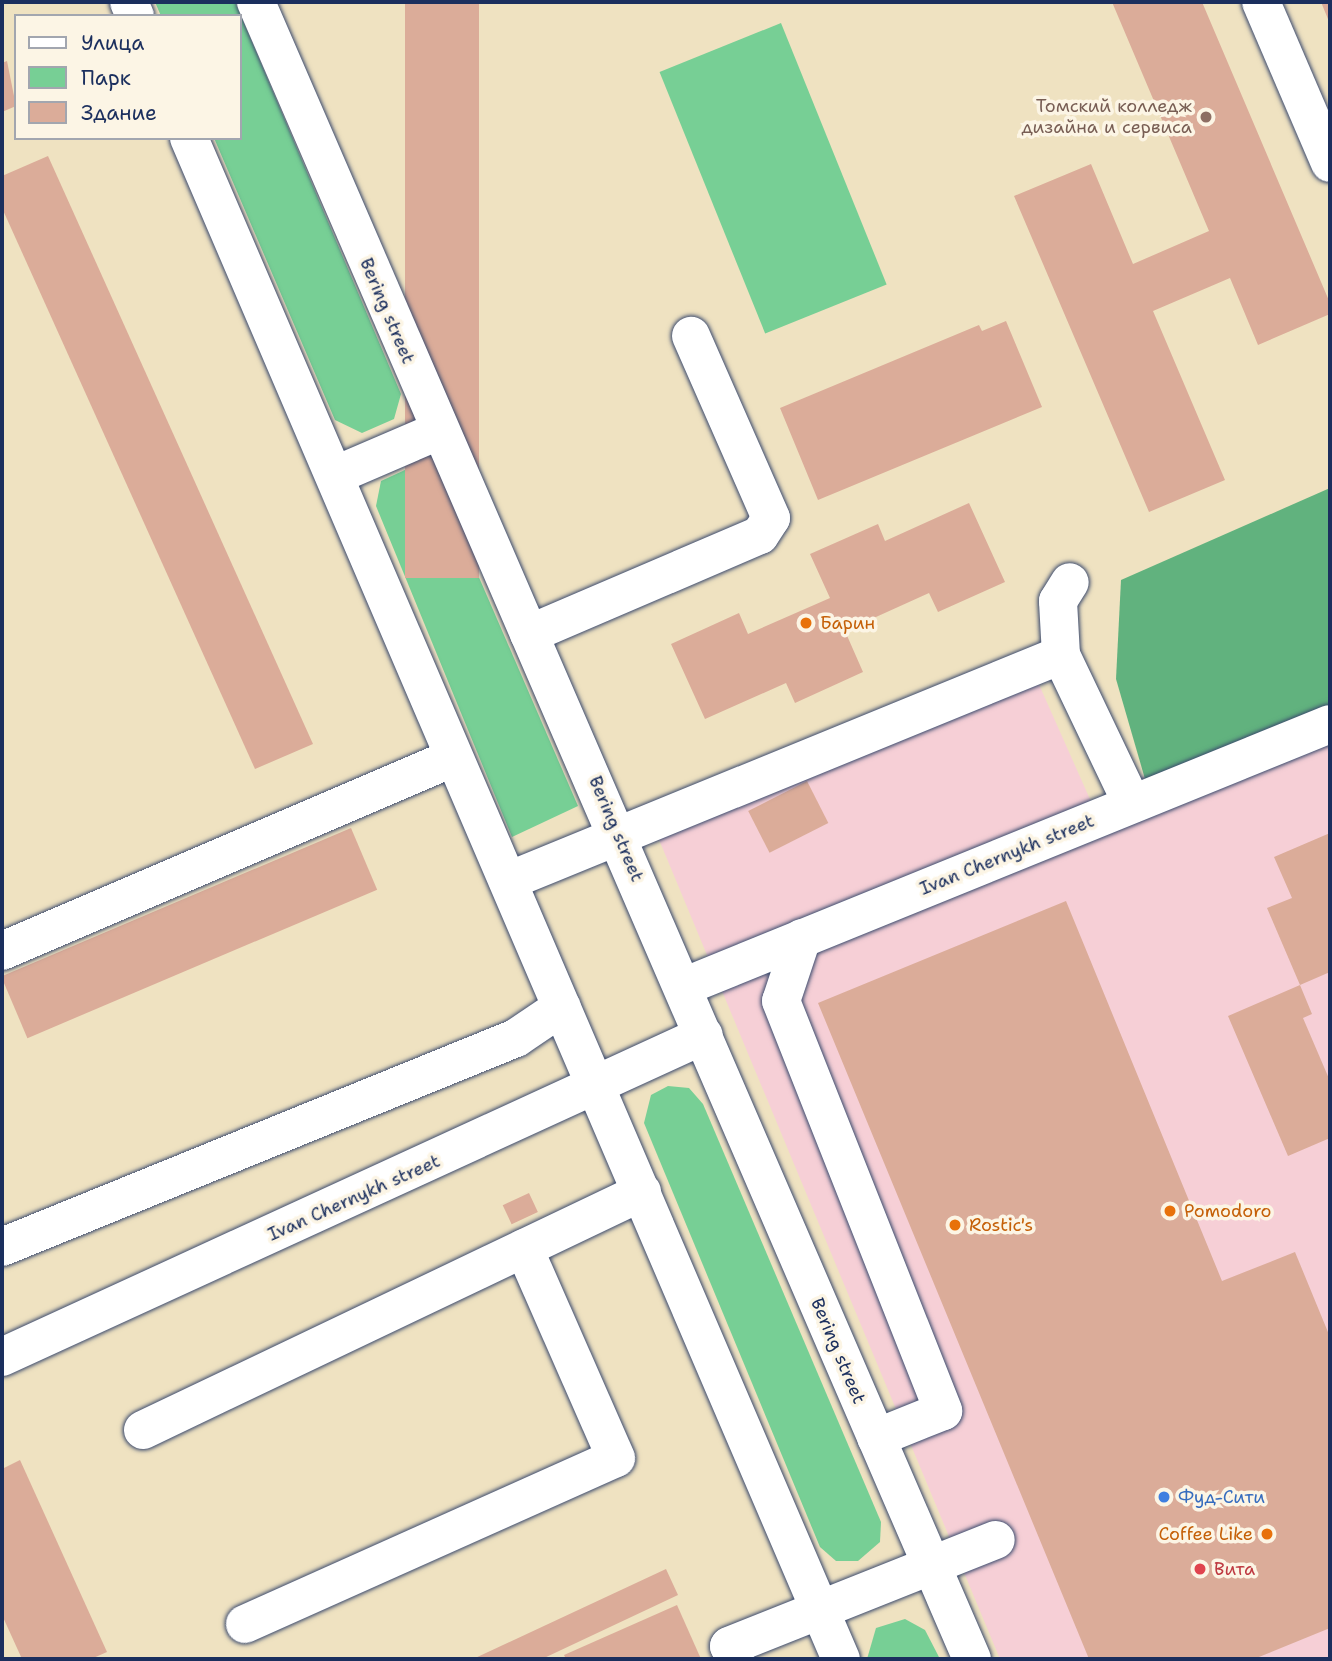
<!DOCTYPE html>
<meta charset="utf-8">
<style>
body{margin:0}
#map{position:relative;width:1332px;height:1661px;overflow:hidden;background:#efe2c1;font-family:"Shantell Sans",sans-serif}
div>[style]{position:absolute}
.built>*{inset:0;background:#f6cfd6}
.green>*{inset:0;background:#77cf95;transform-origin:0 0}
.forest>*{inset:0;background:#61b27e}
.building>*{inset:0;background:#dbac99;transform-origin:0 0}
.roads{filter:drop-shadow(0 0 2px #3b4a6d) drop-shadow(0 0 2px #3b4a6d)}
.minor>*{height:38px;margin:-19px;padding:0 19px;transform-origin:19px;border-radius:19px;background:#fff}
.dots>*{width:19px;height:19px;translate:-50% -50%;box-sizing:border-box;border:4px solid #fcf5e5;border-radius:50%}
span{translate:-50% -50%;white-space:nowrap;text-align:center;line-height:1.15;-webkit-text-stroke:7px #fcf5e5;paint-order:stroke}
.education-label{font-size:18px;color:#785e54}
.right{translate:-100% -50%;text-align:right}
.street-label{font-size:18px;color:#1b2f5e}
.food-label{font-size:18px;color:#c56008}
.left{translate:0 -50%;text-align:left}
.shop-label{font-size:18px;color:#366cbe}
.health-label{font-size:18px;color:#be3a42}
.frame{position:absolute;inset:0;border:4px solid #1b2f5e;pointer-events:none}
.legend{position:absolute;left:14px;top:14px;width:228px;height:126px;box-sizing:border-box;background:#fcf5e5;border:2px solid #a2a6af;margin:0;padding:9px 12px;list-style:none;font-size:21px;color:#1b2f5e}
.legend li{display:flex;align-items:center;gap:14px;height:35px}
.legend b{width:35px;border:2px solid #a2a6af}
</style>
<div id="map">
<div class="built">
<i style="clip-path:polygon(1033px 671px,1093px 806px,1330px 713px,1330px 1659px,1000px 1659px,655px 830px)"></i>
</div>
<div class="green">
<i style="clip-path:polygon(155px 2px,235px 2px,401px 394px,394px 419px,362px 433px,335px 420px,214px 138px,240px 138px,240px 16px,161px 16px)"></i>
<i style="left:781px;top:23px;width:282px;height:131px;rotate:68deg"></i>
<i style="clip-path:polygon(407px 469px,436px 478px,578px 806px,512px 837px,376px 506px,381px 481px)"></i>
<i style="clip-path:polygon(668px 1086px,689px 1088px,703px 1104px,881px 1522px,880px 1542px,858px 1561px,836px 1561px,820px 1547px,644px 1123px,651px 1095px)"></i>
<i style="clip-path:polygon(905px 1619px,925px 1630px,940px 1659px,867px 1659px,876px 1628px)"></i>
</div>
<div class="forest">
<i style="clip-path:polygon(1330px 488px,1330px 706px,1145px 779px,1116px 679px,1121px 580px)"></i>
</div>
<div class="building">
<i style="left:405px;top:2px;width:74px;height:576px"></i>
<i style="clip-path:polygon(1112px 2px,1202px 2px,1330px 303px,1330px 314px,1258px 345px,1230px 278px,1153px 311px,1225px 480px,1149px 512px,1014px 196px,1091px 164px,1133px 264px,1209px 231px)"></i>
<i style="clip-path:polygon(1321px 2px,1330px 2px,1330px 24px)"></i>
<i style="clip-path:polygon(7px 61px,16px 106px,2px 112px,2px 63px)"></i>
<i style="clip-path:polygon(48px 156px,313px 744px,255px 769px,2px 208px,2px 176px)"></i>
<i style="clip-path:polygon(1006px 321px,1042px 407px,818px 500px,780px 408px,979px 325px,982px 331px)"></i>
<i style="clip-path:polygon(969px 503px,1005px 582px,938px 612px,929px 593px,845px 631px,863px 672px,795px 703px,786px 683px,705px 719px,671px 644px,739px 613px,748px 634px,830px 598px,810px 554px,878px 524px,885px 541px)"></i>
<i style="left:807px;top:781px;width:47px;height:66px;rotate:63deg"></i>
<i style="left:351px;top:828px;width:67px;height:380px;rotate:67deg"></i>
<i style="clip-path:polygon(1330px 833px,1330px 972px,1300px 985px,1312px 1014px,1303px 1018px,1330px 1081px,1330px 1138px,1288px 1156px,1228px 1016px,1300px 985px,1267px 908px,1292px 898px,1274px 857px)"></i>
<i style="clip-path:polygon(1066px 901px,1222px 1281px,1295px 1252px,1330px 1337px,1330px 1628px,1254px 1659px,1089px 1659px,818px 1003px)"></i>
<i style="left:529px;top:1193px;width:21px;height:29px;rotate:65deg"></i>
<i style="clip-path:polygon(20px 1460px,107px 1652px,91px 1659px,22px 1659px,2px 1615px,2px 1469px)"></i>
<i style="clip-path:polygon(666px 1569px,678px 1595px,542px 1659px,473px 1659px)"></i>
<i style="clip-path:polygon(677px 1605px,701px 1659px,566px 1659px,564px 1655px)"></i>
</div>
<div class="roads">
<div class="minor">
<i style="left:129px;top:2px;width:15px;rotate:67deg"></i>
<i style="left:256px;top:2px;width:1805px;rotate:66.63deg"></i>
<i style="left:1261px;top:2px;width:175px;rotate:66.8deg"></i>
<i style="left:189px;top:138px;width:1655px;rotate:66.8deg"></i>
<i style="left:336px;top:475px;width:111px;rotate:-23.3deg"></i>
<i style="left:529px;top:634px;width:251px;rotate:-23.2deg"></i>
<i style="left:760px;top:535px;width:20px;rotate:-57deg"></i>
<i style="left:771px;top:518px;width:199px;rotate:-113.7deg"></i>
<i style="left:1061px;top:655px;width:165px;rotate:64.5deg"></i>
<i style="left:508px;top:881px;width:597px;rotate:-22.23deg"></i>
<i style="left:1061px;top:655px;width:54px;rotate:-93.2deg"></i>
<i style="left:1058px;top:601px;width:22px;rotate:-58deg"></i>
<i style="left:802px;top:938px;width:66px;rotate:108.4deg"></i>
<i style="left:781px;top:1001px;width:441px;rotate:68.4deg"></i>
<i style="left:943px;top:1411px;width:72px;rotate:158.1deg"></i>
<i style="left:2px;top:951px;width:490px;rotate:-23.2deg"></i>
<i style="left:683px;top:987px;width:698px;rotate:-22.12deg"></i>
<i style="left:2px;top:1247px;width:555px;rotate:-22.13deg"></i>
<i style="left:516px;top:1038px;width:55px;rotate:-34deg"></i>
<i style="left:2px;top:1357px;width:772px;rotate:-24.64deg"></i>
<i style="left:143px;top:1430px;width:553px;rotate:-25.5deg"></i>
<i style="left:245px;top:1624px;width:406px;rotate:-24.1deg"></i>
<i style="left:616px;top:1458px;width:229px;rotate:-113.7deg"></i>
<i style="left:735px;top:1659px;width:14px;rotate:-115deg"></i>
<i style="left:729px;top:1646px;width:287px;rotate:-21.7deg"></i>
</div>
</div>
<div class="dots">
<i style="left:1206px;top:117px;background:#8d6e63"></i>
<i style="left:806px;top:623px;background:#e8710a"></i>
<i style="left:1170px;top:1211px;background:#e8710a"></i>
<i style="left:955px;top:1225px;background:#e8710a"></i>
<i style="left:1164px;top:1497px;background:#3f7fe0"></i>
<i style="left:1267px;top:1534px;background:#e8710a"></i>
<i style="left:1200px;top:1569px;background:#e0444e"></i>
</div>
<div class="education-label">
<span class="right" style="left:1192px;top:117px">Томский колледж<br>дизайна и сервиса</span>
</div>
<div class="street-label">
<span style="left:387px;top:311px;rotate:67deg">Bering street</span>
<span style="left:616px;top:829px;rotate:67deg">Bering street</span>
<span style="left:1007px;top:855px;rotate:-22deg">Ivan Chernykh street</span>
<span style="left:354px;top:1198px;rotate:-24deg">Ivan Chernykh street</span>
<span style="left:838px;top:1351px;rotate:67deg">Bering street</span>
</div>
<div class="food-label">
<span class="left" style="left:820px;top:623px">Барин</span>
<span class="left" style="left:1184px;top:1211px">Pomodoro</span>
<span class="left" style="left:969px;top:1225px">Rostic's</span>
<span class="right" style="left:1253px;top:1534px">Coffee Like</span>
</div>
<div class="shop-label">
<span class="left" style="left:1178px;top:1497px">Фуд-Сити</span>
</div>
<div class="health-label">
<span class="left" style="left:1214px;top:1569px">Вита</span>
</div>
<div class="frame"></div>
<ul class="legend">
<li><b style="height:9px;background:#fff"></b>Улица</li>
<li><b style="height:19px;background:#77cf95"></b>Парк</li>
<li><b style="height:19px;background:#dbac99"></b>Здание</li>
</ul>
</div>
